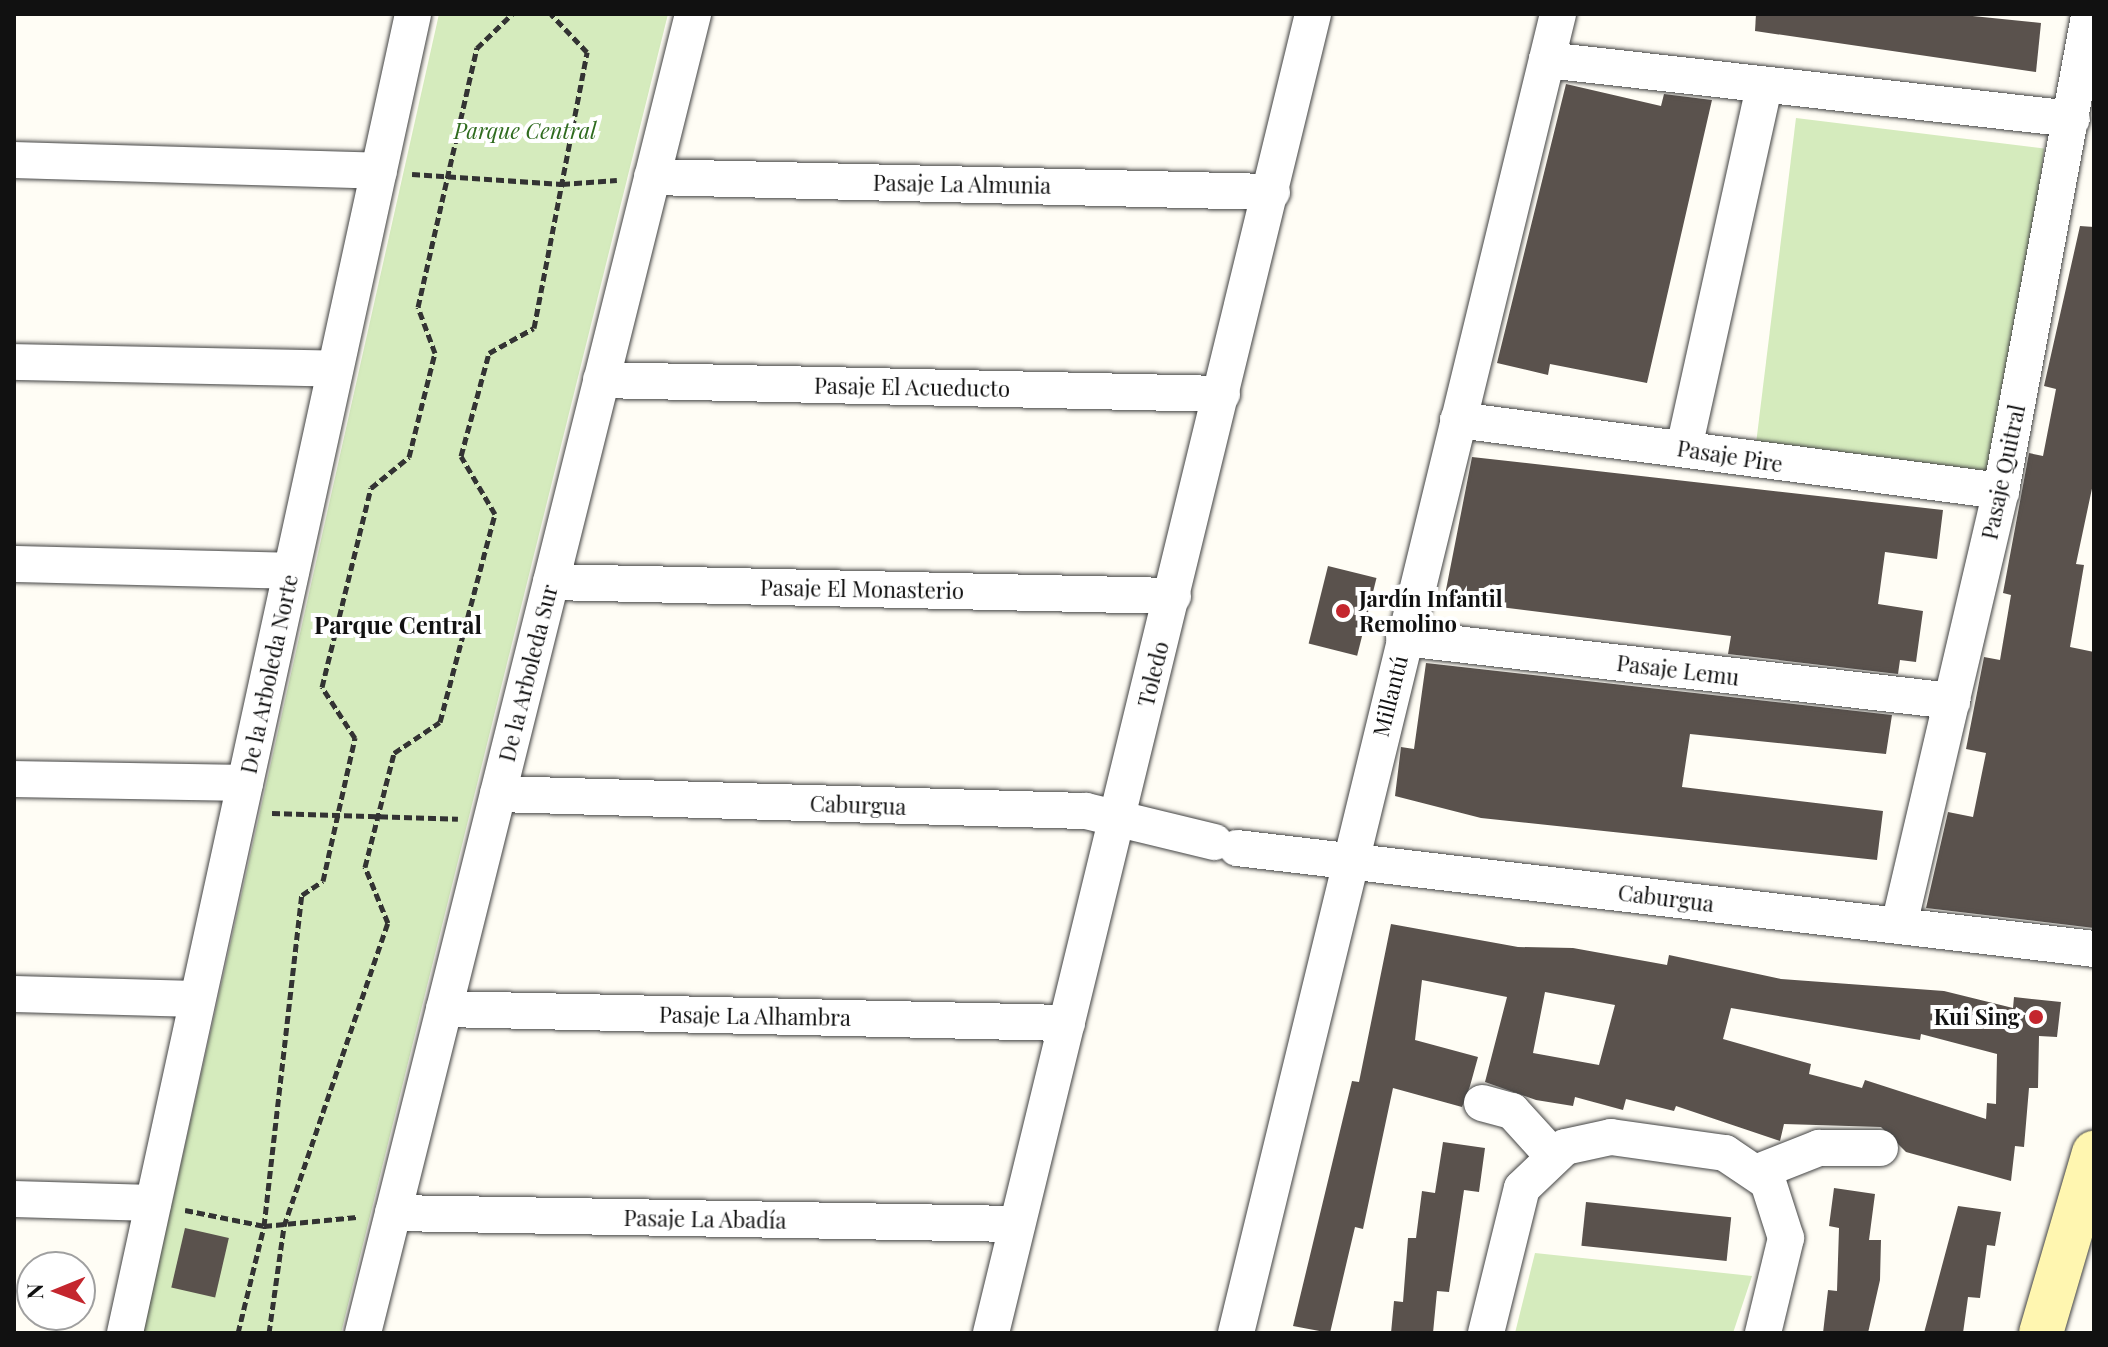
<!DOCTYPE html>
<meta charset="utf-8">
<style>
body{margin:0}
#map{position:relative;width:2108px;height:1347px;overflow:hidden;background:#fffdf5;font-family:"Playfair Display",serif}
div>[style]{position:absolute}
.green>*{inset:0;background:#d5ebbd;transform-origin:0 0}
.building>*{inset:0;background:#5a524d;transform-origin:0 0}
.path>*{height:5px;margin-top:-2.5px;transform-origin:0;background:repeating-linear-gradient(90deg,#333 0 8px,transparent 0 12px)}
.roads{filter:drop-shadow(0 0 2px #444) drop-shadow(0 0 2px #444)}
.street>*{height:36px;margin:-18px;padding:0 18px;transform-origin:18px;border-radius:18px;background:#fff}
.secondary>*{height:44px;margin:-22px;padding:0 22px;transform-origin:22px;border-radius:22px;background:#fff6b0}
.dots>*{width:22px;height:22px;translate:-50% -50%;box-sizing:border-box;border:4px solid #fff;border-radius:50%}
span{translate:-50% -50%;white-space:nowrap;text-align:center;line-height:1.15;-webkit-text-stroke:8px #fff;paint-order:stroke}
.park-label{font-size:22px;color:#2f6b1f;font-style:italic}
.street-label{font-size:22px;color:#111}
.poi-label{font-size:22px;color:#111;font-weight:700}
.left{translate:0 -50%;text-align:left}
.right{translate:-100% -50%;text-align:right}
.neighbourhood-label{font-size:24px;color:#111;font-weight:700}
.frame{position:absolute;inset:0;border:16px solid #111;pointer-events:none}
.north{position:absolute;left:16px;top:1251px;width:80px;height:80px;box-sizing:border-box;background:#fff;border:2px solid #a0a0a0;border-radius:50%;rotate:269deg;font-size:22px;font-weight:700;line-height:32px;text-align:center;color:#111}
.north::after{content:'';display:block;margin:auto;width:28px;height:36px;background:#c4262e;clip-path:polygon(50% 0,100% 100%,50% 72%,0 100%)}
</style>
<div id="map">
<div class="green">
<i style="clip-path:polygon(439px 14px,668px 14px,341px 1333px,143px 1333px)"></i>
<i style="left:1796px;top:118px;width:250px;height:328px;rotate:7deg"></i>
<i style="clip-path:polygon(1535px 1253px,1752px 1276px,1733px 1333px,1515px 1333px)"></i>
</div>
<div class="building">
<i style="clip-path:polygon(1756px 14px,1953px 14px,2041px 23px,2036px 72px,1755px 31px)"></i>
<i style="clip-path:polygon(1566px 84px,1661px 106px,1664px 94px,1712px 100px,1647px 383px,1550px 364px,1548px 375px,1497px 363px)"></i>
<i style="clip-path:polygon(2080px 226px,2094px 227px,2094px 479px,2076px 564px,2084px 565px,2070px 647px,2094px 652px,2094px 928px,1926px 908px,1948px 812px,1973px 817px,1986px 753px,1966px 749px,1984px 657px,2000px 660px,2011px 595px,2003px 593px,2029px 453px,2043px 456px,2056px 389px,2044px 386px)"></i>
<i style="clip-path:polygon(1472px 457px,1943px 510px,1937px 559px,1885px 552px,1878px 604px,1923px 611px,1916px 662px,1900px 660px,1898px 674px,1728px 654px,1731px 636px,1444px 600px)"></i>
<i style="left:1328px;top:566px;width:50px;height:80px;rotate:14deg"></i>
<i style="clip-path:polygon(1426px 663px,1892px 715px,1886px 754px,1690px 734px,1682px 787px,1883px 811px,1877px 860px,1481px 818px,1395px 796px,1401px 747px,1414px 749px)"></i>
<i style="clip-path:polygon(evenodd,1391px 924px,1518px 947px,1573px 948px,1667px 965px,1669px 955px,1781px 979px,1944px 991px,2013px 1008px,2014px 997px,2061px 1002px,2057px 1037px,2039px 1036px,2038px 1088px,2029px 1088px,2024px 1147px,2015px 1146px,2011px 1181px,1906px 1152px,1881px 1127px,1784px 1124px,1780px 1141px,1676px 1106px,1674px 1111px,1626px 1099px,1623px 1110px,1575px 1097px,1573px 1106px,1536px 1100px,1485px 1082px,1507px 997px,1422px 980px,1415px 1040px,1478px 1057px,1470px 1086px,1462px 1107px,1393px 1088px,1363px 1229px,1355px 1227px,1330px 1333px,1293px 1326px,1352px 1081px,1359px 1082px,1391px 924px,1545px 992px,1615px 1005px,1599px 1065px,1533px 1053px,1545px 992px,1391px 924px,1731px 1008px,1920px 1040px,1921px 1034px,1997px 1054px,1996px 1104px,1987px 1103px,1986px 1119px,1865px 1080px,1862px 1088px,1809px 1074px,1811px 1064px,1723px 1039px,1731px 1008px)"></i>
<i style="clip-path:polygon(1443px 1142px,1485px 1148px,1479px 1192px,1464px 1190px,1449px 1292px,1437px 1291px,1433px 1333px,1391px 1333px,1394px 1301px,1403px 1302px,1408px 1238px,1416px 1238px,1422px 1191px,1435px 1193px)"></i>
<i style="clip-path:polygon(1834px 1188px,1875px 1194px,1869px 1240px,1881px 1240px,1880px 1280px,1868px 1333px,1823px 1333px,1828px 1290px,1837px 1291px,1839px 1228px,1829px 1226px)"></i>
<i style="left:1586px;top:1202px;width:146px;height:44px;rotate:6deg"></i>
<i style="clip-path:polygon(1958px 1206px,2001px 1212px,1995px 1246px,1987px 1245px,1980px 1298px,1968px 1297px,1963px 1333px,1924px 1333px)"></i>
<i style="left:185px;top:1228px;width:45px;height:61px;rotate:13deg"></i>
</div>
<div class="path">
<i style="left:412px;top:174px;width:150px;rotate:3.8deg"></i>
<i style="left:562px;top:184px;width:55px;rotate:-4.2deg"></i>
<i style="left:272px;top:813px;width:186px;rotate:1.8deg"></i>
<i style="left:185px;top:1210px;width:81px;rotate:11.4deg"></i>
<i style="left:264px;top:1226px;width:93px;rotate:-5.5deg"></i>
<i style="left:238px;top:1333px;width:110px;rotate:-76.3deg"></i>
<i style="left:264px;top:1226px;width:333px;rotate:-83.5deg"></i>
<i style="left:302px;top:895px;width:25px;rotate:-34deg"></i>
<i style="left:323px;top:881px;width:147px;rotate:-77.4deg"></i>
<i style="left:355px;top:738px;width:61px;rotate:-122.9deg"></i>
<i style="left:322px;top:687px;width:205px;rotate:-76.2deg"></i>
<i style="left:371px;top:488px;width:49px;rotate:-39.2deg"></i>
<i style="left:409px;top:457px;width:107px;rotate:-76deg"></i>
<i style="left:435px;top:353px;width:49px;rotate:-110.3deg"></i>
<i style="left:418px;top:307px;width:266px;rotate:-77.2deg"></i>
<i style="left:477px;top:48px;width:49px;rotate:-44.2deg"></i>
<i style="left:269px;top:1333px;width:108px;rotate:-82deg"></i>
<i style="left:284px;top:1226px;width:320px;rotate:-71.1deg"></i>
<i style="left:388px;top:923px;width:61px;rotate:-112.3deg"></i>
<i style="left:365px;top:867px;width:118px;rotate:-75.7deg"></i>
<i style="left:394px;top:753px;width:55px;rotate:-34deg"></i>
<i style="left:440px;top:722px;width:215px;rotate:-75.2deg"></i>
<i style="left:495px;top:514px;width:67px;rotate:-120.4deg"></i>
<i style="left:461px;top:456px;width:107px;rotate:-74.8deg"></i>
<i style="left:489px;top:353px;width:51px;rotate:-29.1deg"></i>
<i style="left:534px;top:328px;width:281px;rotate:-79.1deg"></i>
<i style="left:587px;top:52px;width:52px;rotate:-133.5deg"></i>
</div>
<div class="roads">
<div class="street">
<i style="left:1547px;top:60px;width:528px;rotate:6.41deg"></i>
<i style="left:14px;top:160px;width:365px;rotate:1.7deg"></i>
<i style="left:652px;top:177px;width:620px;rotate:1.39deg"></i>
<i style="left:14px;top:362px;width:321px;rotate:1.2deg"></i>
<i style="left:601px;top:380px;width:621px;rotate:1.29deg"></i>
<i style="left:1458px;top:420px;width:548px;rotate:7.45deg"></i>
<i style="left:1684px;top:448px;width:370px;rotate:-77.5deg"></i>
<i style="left:14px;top:564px;width:277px;rotate:1.4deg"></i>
<i style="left:551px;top:582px;width:622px;rotate:1.29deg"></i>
<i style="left:1404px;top:638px;width:552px;rotate:6.56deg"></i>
<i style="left:14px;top:779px;width:231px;rotate:1deg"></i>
<i style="left:498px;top:794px;width:588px;rotate:1.66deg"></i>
<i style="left:1086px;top:811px;width:132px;rotate:13.6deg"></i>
<i style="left:1237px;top:848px;width:863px;rotate:6.72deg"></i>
<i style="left:1899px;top:925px;width:446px;rotate:-76.8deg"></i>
<i style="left:2001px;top:491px;width:485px;rotate:-79.5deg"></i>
<i style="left:14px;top:994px;width:183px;rotate:1.6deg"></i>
<i style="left:444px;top:1009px;width:623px;rotate:1.29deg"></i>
<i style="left:1482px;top:1103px;width:31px;rotate:15deg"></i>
<i style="left:1512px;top:1111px;width:59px;rotate:47.7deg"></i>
<i style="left:1758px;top:1172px;width:66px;rotate:-21.5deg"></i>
<i style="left:1819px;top:1148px;width:61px"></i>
<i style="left:14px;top:1199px;width:139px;rotate:1.6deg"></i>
<i style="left:393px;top:1213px;width:624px;rotate:1.01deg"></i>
<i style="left:125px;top:1333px;width:1350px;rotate:-77.68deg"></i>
<i style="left:363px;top:1333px;width:1360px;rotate:-75.95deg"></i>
<i style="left:991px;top:1333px;width:1358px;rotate:-76.28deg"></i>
<i style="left:1236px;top:1333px;width:1358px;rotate:-76.28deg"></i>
<i style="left:1486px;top:1333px;width:149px;rotate:-76.1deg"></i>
<i style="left:1522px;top:1188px;width:59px;rotate:-43.6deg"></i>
<i style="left:1565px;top:1147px;width:47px;rotate:-12.3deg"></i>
<i style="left:1611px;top:1137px;width:115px;rotate:8deg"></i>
<i style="left:1725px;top:1153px;width:52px;rotate:34deg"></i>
<i style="left:1768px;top:1182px;width:59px;rotate:72.2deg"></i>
<i style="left:1786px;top:1238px;width:98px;rotate:103.6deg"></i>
</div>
<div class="secondary">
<i style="left:2041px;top:1333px;width:188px;rotate:-73.6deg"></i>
</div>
</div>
<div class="dots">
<i style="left:1343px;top:611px;background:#c4262e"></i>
<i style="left:2036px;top:1017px;background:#c4262e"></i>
</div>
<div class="park-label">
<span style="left:525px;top:131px">Parque Central</span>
</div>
<div class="street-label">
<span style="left:962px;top:184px;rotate:1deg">Pasaje La Almunia</span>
<span style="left:912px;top:387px;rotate:1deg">Pasaje El Acueducto</span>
<span style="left:1730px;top:456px;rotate:9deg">Pasaje Pire</span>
<span style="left:2003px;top:472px;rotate:-78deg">Pasaje Quitral</span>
<span style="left:862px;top:589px;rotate:1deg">Pasaje El Monasterio</span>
<span style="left:1678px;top:670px;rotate:7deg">Pasaje Lemu</span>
<span style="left:528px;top:673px;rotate:-76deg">De la Arboleda Sur</span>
<span style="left:269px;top:674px;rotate:-78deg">De la Arboleda Norte</span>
<span style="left:1153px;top:674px;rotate:-76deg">Toledo</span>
<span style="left:1390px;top:696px;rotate:-76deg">Millantú</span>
<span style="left:858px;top:805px;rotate:2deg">Caburgua</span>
<span style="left:1666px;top:898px;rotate:7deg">Caburgua</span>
<span style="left:755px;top:1016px;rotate:1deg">Pasaje La Alhambra</span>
<span style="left:705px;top:1219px;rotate:1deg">Pasaje La Abadía</span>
</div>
<div class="poi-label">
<span class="left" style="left:1359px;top:611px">Jardín Infantil<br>Remolino</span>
<span class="right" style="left:2020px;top:1017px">Kui Sing</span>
</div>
<div class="neighbourhood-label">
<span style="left:398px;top:625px">Parque Central</span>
</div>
<div class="frame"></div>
<div class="north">N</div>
</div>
